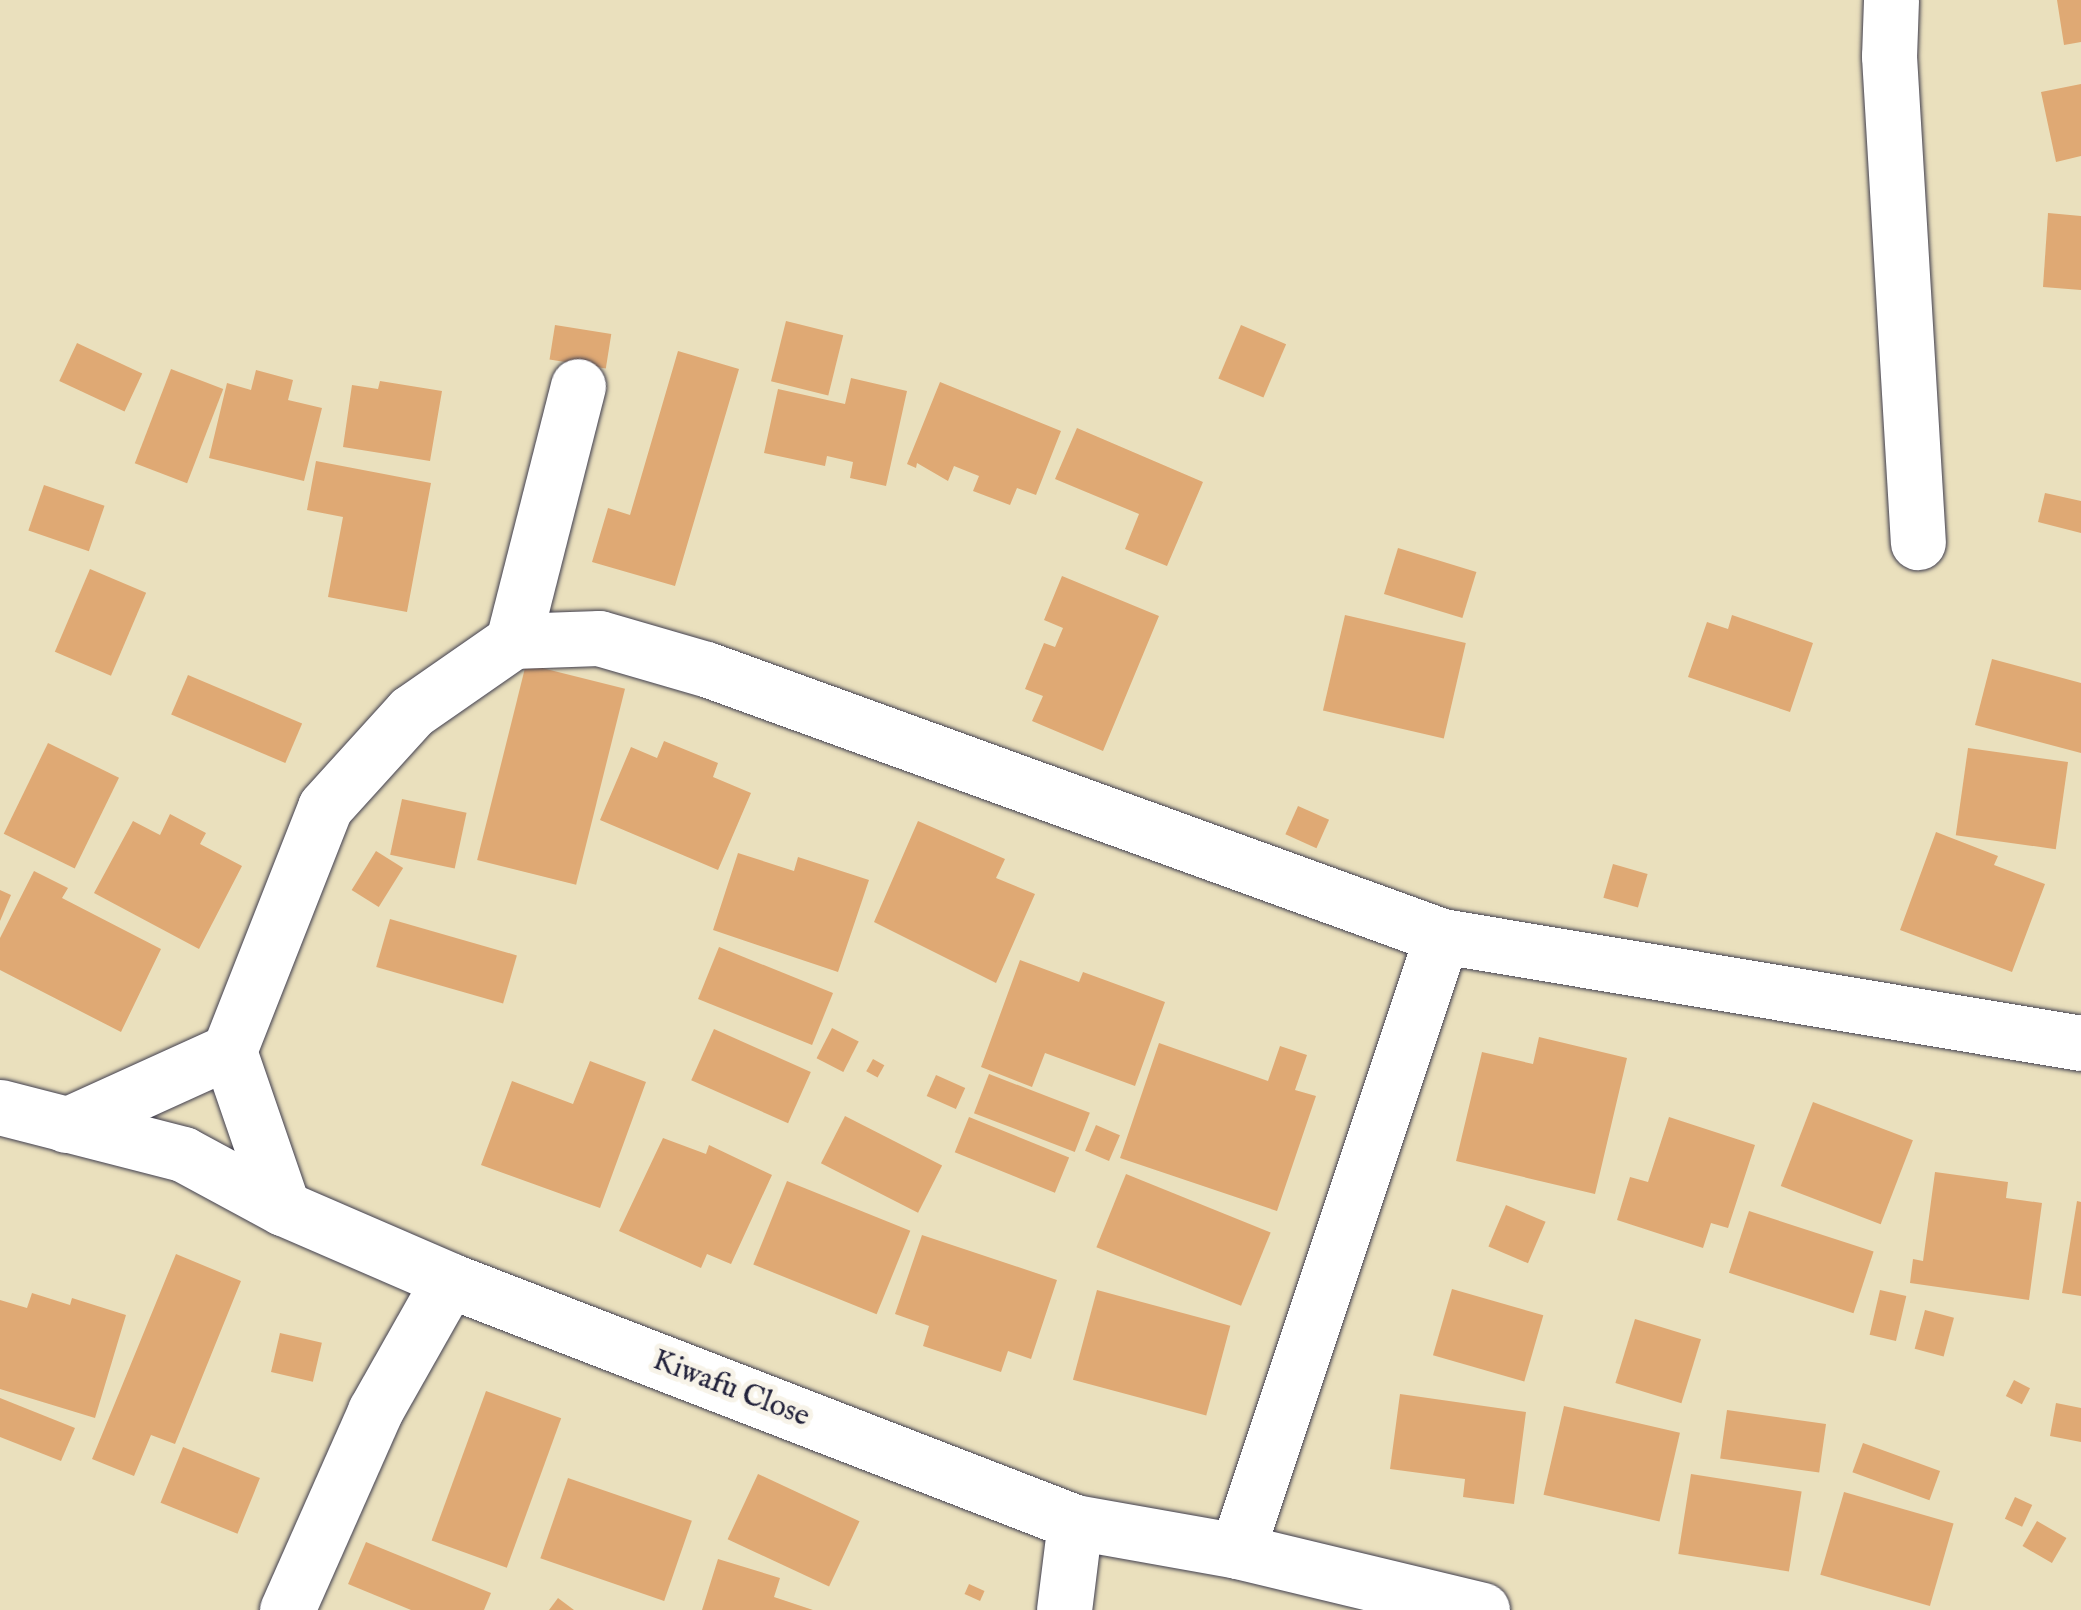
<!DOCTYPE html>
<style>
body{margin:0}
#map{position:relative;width:2081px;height:1610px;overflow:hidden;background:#eae0bd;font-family:"IM FELL English",serif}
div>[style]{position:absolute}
.building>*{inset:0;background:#dfa974;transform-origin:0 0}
.roads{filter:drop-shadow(0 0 2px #403e4e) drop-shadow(0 0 2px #403e4e)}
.minor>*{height:55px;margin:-27.5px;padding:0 27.5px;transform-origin:27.5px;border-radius:27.5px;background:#fff}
span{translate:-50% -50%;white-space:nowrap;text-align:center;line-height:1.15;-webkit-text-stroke:10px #f7f3e8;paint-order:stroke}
.street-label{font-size:30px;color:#22223b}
</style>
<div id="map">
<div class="building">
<i style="clip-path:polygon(2057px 0,2081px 0,2081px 42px,2064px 45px)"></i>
<i style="clip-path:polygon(2081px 84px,2081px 156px,2056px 162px,2041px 92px)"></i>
<i style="clip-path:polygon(2048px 213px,2081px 216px,2081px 290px,2043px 287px)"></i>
<i style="left:786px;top:321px;width:59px;height:62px;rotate:14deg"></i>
<i style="left:555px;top:325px;width:57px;height:35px;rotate:9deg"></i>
<i style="left:1241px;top:325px;width:49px;height:58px;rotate:23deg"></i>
<i style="left:77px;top:343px;width:72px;height:42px;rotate:25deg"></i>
<i style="clip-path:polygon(678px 351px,739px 369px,675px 586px,592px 562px,608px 508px,630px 515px)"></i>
<i style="left:171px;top:369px;width:56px;height:101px;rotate:21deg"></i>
<i style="clip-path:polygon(256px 370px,293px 380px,288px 400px,322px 408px,304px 481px,209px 458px,227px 383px,251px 390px)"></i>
<i style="clip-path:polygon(851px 378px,907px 391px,886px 486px,850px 478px,853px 462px,827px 456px,825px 466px,764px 453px,778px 389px,845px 404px)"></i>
<i style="clip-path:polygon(380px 381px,442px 391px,430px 461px,343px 447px,352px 385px,378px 389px)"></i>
<i style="clip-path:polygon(940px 382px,1061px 431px,1036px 495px,1017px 488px,1010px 505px,973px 491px,979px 476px,954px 466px,948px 481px,917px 463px,916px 468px,907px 464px)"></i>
<i style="clip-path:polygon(1077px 428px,1203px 482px,1167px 566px,1125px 549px,1139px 514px,1055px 479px)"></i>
<i style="clip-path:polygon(316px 461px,431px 483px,407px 612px,328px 597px,343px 517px,307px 510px)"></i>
<i style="left:44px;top:485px;width:64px;height:48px;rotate:19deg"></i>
<i style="clip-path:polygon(2045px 493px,2081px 501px,2081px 533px,2038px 522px)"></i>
<i style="left:1398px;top:548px;width:82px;height:48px;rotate:17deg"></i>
<i style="left:90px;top:569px;width:61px;height:90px;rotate:23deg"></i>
<i style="clip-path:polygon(1062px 576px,1159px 616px,1103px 751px,1032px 721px,1043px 696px,1025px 689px,1044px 643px,1055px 647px,1063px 628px,1044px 620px)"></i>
<i style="left:1345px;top:615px;width:124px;height:98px;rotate:13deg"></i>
<i style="clip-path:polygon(1732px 615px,1813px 643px,1790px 712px,1688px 677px,1707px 622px,1728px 629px)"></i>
<i style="clip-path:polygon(1992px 659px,2081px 683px,2081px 753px,1975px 725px)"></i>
<i style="left:526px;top:664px;width:102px;height:202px;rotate:14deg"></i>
<i style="left:188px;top:675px;width:124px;height:43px;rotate:23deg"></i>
<i style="clip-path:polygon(664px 741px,718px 763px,713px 777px,751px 793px,718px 870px,600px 820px,631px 747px,657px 758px)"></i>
<i style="left:48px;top:743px;width:79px;height:101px;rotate:26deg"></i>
<i style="left:1968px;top:748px;width:101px;height:88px;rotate:8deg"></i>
<i style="left:402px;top:799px;width:66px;height:57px;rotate:12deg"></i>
<i style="left:1298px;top:806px;width:34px;height:31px;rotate:24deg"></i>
<i style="clip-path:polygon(170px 814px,206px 833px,200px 844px,242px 866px,199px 949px,94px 893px,133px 821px,160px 835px)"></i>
<i style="clip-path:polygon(918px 821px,1005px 859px,996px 878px,1035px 894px,996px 983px,874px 922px)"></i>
<i style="clip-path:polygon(1936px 832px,1998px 856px,1994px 865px,2045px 884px,2012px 972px,1900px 930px)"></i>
<i style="left:376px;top:851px;width:32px;height:46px;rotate:32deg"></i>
<i style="clip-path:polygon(738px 853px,794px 871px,798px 857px,869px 880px,838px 972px,713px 930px)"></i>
<i style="left:1613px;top:864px;width:36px;height:35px;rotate:16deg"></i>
<i style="clip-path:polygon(34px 871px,68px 888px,62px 898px,161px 949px,121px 1032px,0 970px,0 938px)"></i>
<i style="clip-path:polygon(0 890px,11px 895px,0 921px)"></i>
<i style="left:390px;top:919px;width:132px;height:50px;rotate:16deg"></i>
<i style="left:719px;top:947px;width:123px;height:56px;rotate:22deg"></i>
<i style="clip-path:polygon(1020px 960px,1079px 982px,1083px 972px,1165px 1002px,1135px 1086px,1045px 1053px,1032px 1087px,981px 1067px)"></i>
<i style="left:832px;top:1028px;width:30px;height:34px;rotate:27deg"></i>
<i style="left:714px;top:1029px;width:106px;height:56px;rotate:24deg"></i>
<i style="clip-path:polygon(1539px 1037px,1627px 1058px,1595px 1194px,1456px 1161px,1482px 1052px,1533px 1064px)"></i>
<i style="clip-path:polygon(1159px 1043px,1268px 1081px,1280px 1046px,1307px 1055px,1295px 1090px,1316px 1096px,1277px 1211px,1120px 1158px)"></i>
<i style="left:873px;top:1059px;width:13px;height:14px;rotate:29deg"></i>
<i style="clip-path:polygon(590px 1061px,646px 1082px,600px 1208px,481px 1165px,512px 1081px,573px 1104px)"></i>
<i style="left:989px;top:1074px;width:108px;height:42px;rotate:21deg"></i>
<i style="left:936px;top:1075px;width:32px;height:23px;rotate:24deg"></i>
<i style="left:1813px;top:1102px;width:107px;height:90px;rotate:21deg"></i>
<i style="left:845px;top:1116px;width:109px;height:53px;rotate:27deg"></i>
<i style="left:969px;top:1117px;width:108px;height:38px;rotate:22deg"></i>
<i style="clip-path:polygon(1669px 1117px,1755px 1145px,1728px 1228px,1711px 1223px,1703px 1248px,1617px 1220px,1630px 1177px,1648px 1182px)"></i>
<i style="left:1096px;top:1125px;width:26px;height:28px;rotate:23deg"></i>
<i style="clip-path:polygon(663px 1138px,706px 1154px,709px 1145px,772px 1175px,731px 1264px,707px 1254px,701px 1268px,619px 1231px)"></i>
<i style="clip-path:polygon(1935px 1172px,2008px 1182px,2006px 1198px,2042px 1203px,2029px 1300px,1910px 1283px,1913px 1259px,1923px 1261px)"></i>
<i style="left:1126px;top:1174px;width:156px;height:79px;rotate:22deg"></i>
<i style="left:787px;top:1181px;width:133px;height:90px;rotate:22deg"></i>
<i style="clip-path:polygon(2077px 1201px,2081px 1202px,2081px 1296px,2062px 1293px)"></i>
<i style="left:1506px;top:1205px;width:43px;height:45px;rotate:23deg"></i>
<i style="left:1749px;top:1211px;width:131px;height:65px;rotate:18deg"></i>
<i style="clip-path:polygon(922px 1235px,1057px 1280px,1031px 1359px,1008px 1351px,1001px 1372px,923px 1346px,929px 1326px,895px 1314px)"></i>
<i style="clip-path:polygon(176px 1254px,241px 1281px,175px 1444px,151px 1435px,134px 1476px,92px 1459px)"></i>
<i style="left:1452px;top:1289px;width:95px;height:69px;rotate:16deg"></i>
<i style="left:1097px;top:1290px;width:138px;height:93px;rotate:15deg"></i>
<i style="left:1880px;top:1290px;width:27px;height:46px;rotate:13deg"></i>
<i style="clip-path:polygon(32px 1293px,70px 1305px,72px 1298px,126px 1315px,95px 1418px,0 1389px,0 1300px,27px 1308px)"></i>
<i style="left:1925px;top:1310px;width:30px;height:40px;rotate:15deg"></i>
<i style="left:1635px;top:1319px;width:69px;height:67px;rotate:17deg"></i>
<i style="left:280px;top:1333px;width:43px;height:40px;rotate:13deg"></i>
<i style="left:2014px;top:1380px;width:18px;height:18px;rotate:27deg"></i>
<i style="left:486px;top:1391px;width:80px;height:159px;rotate:20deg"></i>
<i style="clip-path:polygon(1400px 1394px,1526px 1412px,1514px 1504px,1463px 1497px,1465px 1479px,1390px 1469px)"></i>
<i style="clip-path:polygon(0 1398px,75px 1428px,61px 1461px,0 1437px)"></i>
<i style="clip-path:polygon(2056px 1403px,2081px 1408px,2081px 1442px,2050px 1436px)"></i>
<i style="left:1564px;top:1406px;width:119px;height:91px;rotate:13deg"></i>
<i style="left:1727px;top:1410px;width:100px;height:49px;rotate:8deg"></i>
<i style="left:1863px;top:1443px;width:82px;height:31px;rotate:20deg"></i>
<i style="left:183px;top:1447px;width:83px;height:60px;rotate:22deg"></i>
<i style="left:758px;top:1474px;width:112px;height:72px;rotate:25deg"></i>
<i style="left:1691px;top:1474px;width:112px;height:81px;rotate:9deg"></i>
<i style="left:568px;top:1478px;width:131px;height:85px;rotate:19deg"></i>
<i style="left:1844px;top:1492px;width:114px;height:86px;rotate:16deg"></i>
<i style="left:2015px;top:1497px;width:19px;height:24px;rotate:25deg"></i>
<i style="left:2037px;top:1521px;width:34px;height:29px;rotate:30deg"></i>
<i style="clip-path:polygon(366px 1542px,491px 1593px,484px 1610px,411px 1610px,348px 1584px)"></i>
<i style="clip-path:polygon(718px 1559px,780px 1578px,774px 1597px,813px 1610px,702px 1610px)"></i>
<i style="left:969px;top:1584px;width:17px;height:11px;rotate:24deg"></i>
<i style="clip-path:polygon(558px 1598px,574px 1610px,549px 1610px)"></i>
</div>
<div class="roads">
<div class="minor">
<i style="left:1891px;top:0;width:56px;rotate:92deg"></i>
<i style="left:1889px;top:56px;width:487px;rotate:86.6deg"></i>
<i style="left:513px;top:641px;width:263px;rotate:-75.7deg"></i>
<i style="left:0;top:1107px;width:189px;rotate:14.4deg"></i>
<i style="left:183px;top:1154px;width:114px;rotate:28.4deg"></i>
<i style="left:283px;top:1208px;width:181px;rotate:23.4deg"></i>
<i style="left:449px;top:1280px;width:671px;rotate:21.14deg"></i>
<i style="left:1075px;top:1522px;width:165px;rotate:10.1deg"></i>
<i style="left:1237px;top:1551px;width:252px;rotate:13.5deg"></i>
<i style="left:66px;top:1125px;width:179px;rotate:-24.4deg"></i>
<i style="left:283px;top:1208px;width:166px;rotate:-109deg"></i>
<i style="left:229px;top:1051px;width:262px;rotate:-68.5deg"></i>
<i style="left:325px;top:807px;width:128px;rotate:-47.8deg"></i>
<i style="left:411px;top:712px;width:124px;rotate:-34.8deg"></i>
<i style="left:513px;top:641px;width:86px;rotate:-2deg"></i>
<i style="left:599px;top:638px;width:111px;rotate:16.2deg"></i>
<i style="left:706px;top:669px;width:783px;rotate:19.94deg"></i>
<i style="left:1442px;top:936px;width:648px;rotate:9.51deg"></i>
<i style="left:1237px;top:1551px;width:648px;rotate:-71.57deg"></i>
<i style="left:287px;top:1610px;width:218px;rotate:-66.1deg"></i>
<i style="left:375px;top:1411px;width:150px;rotate:-60.5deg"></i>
<i style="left:1064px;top:1610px;width:89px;rotate:-82.9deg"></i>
</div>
</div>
<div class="street-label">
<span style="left:731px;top:1389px;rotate:21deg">Kiwafu Close</span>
</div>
</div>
